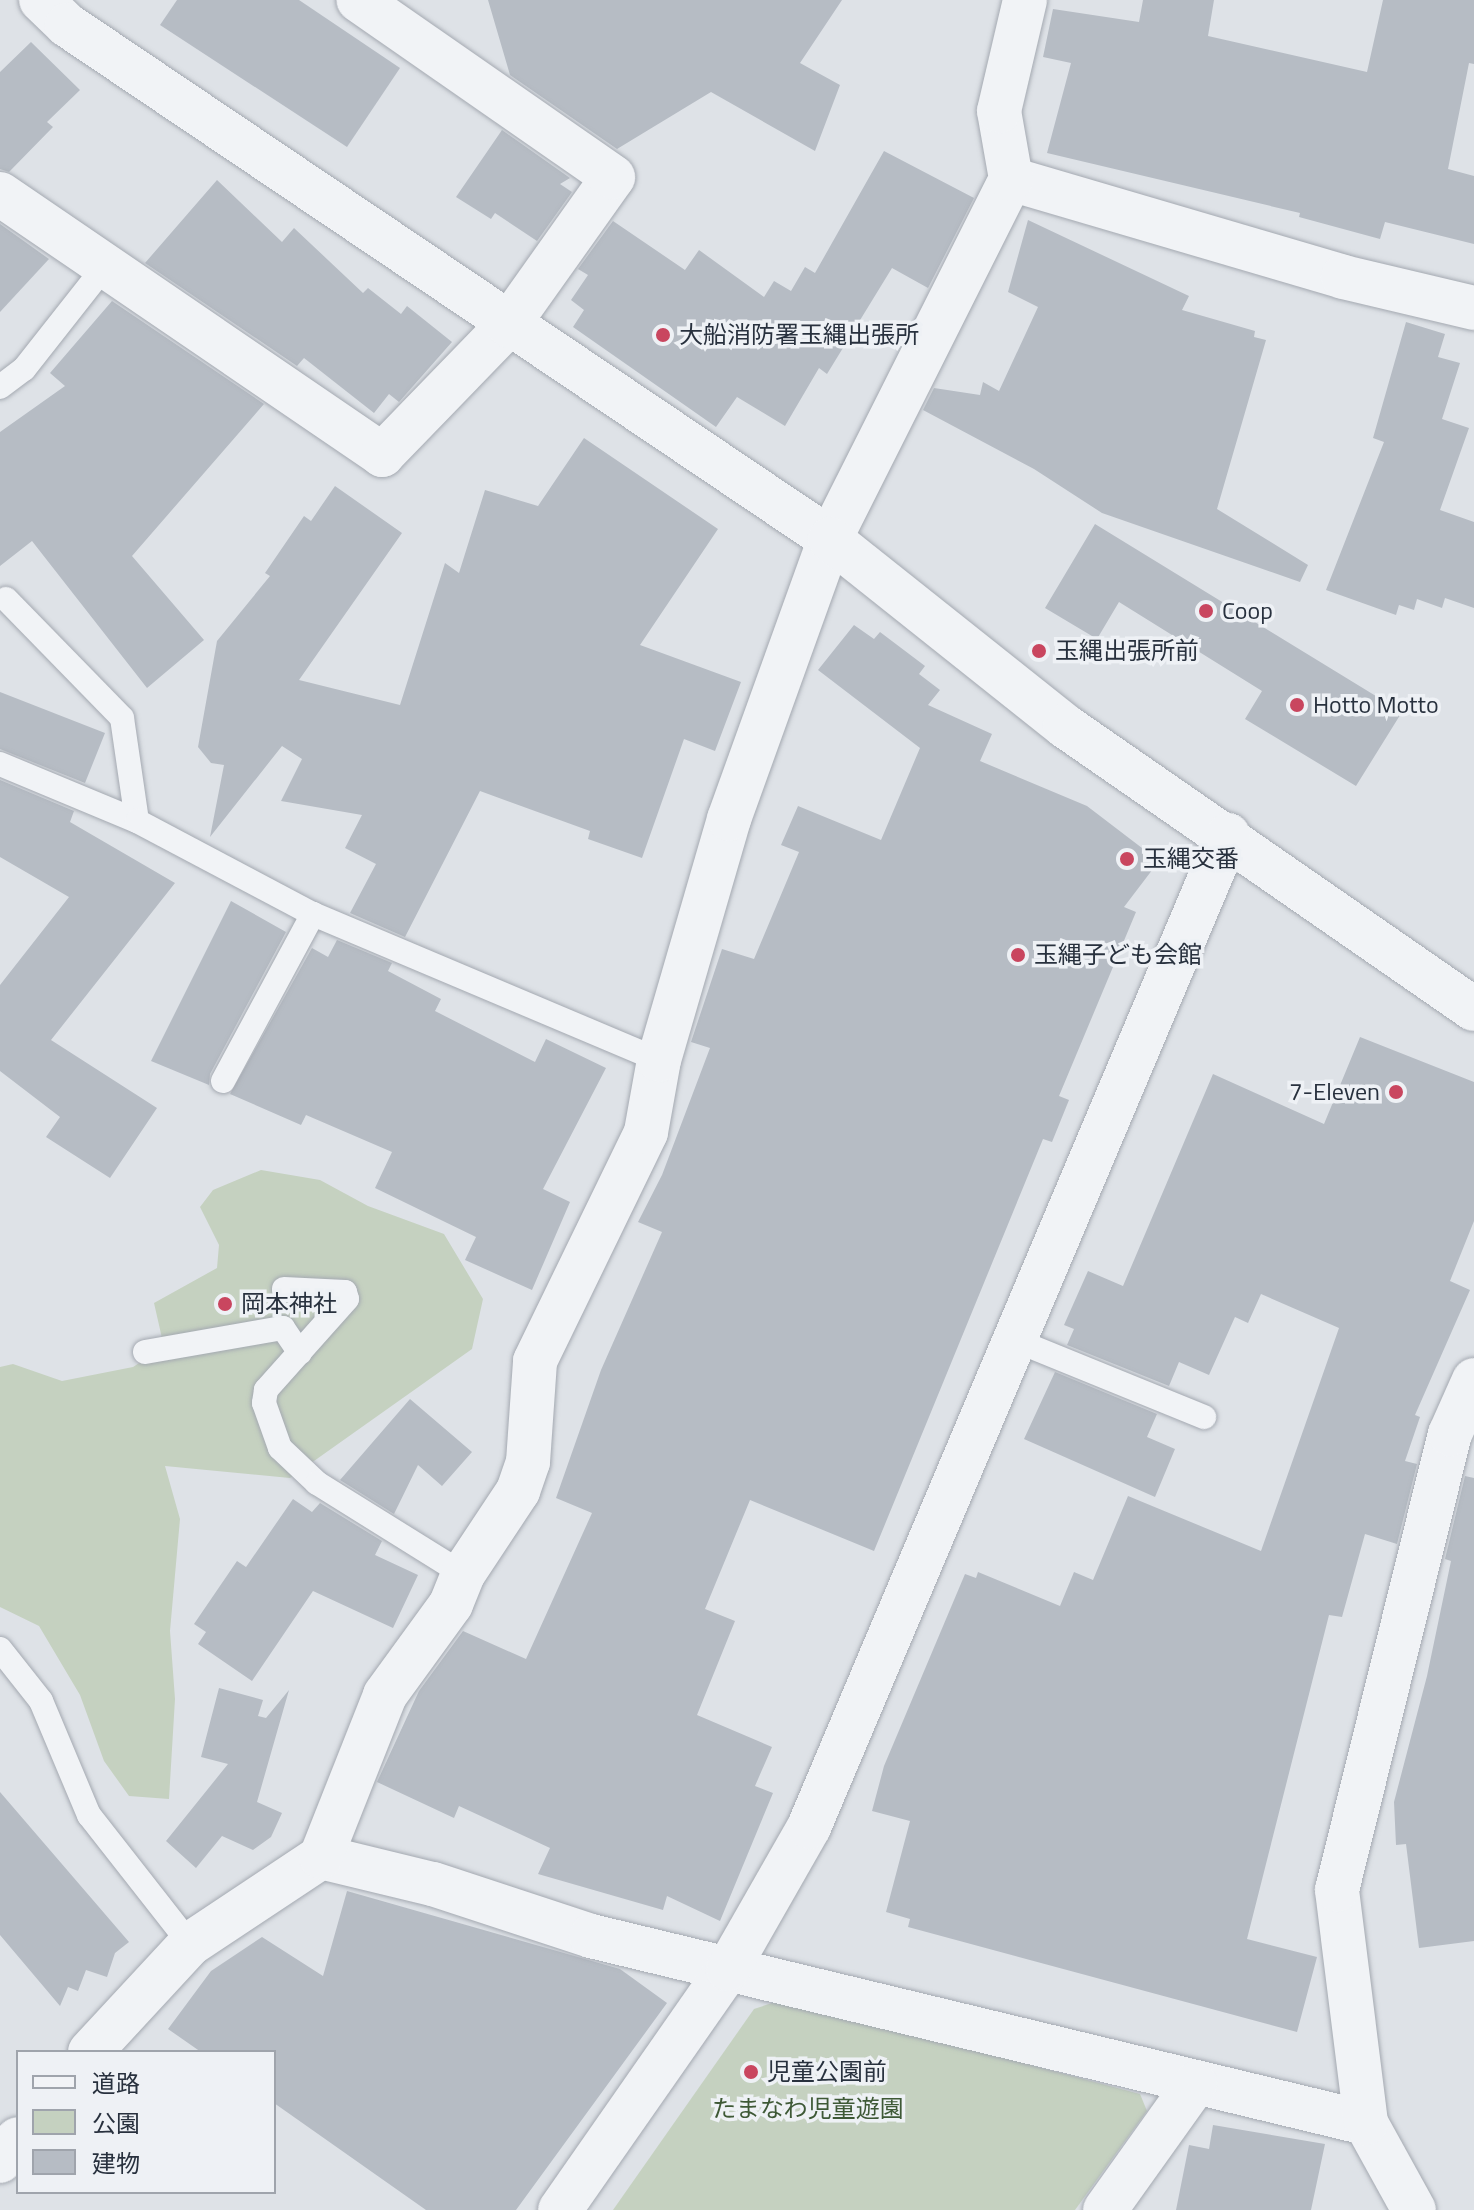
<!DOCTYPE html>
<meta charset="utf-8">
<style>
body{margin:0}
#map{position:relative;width:1474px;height:2210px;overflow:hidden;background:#dee2e7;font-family:"Titillium Web","Noto Sans JP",sans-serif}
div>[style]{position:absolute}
.green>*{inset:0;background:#c5d1c0}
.building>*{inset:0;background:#b6bcc4}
.roads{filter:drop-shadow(0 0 2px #a4a9b1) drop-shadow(0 0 2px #a4a9b1)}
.service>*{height:24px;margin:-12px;padding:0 12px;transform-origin:12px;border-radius:12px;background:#f1f3f6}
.minor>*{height:44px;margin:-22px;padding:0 22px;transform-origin:22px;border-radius:22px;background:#f1f3f6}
.tertiary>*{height:44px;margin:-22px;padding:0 22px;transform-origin:22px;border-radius:22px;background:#f1f3f6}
.dots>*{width:22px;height:22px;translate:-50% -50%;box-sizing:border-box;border:4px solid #eef1f5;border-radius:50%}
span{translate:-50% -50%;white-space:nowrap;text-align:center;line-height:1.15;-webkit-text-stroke:7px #eef1f5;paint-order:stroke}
.poi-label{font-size:24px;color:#28313e}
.left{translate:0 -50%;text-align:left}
.right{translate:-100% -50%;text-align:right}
.park-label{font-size:24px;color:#3e5936}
.legend{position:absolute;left:16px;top:2050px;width:260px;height:144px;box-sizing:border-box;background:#eef1f5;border:2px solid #9fa4ac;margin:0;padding:10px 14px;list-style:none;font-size:24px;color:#28313e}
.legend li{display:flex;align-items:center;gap:16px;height:40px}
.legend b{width:40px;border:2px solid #9fa4ac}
</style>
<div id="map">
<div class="green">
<i style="clip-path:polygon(261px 1170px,320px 1180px,368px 1206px,444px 1234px,483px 1299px,472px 1349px,290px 1478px,165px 1466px,180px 1519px,170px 1631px,175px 1699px,169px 1799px,129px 1796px,104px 1761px,80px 1695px,39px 1626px,0 1607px,0 1367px,13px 1364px,62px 1381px,133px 1367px,164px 1347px,154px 1303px,217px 1268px,219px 1245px,200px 1207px,213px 1190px)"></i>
<i style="clip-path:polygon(784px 1999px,1140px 2094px,1147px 2111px,1075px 2210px,613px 2210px,754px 2009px)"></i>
</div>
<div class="building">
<i style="clip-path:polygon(177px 0,299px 0,400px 68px,347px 147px,160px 25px)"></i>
<i style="clip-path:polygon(488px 0,842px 0,800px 63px,840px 85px,815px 151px,711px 92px,617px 149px,510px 75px)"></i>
<i style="clip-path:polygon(1143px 0,1214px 0,1208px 36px,1367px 72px,1383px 0,1474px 0,1474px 64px,1469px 63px,1448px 169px,1474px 176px,1474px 244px,1385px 222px,1380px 239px,1299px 217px,1300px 213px,1047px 153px,1071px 63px,1043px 57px,1053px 9px,1139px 22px)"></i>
<i style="clip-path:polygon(31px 42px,80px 90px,47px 122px,53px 127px,9px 172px,0 169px,0 72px)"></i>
<i style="clip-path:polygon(502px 130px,570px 178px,560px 184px,572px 192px,537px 241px,495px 213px,491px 219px,456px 197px)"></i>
<i style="clip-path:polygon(884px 151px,974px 198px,928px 288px,892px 268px,827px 374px,819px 368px,785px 426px,737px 397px,716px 427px,573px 327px,584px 310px,571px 300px,588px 275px,578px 269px,613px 221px,685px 270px,699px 250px,764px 297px,774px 281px,791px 291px,805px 267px,815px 273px)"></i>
<i style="clip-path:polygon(217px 180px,282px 242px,294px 228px,363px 293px,368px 288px,401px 314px,407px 306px,452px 342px,399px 402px,389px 394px,374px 413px,304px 358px,297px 366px,145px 263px)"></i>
<i style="clip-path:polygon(1028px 220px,1189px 296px,1182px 310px,1255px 331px,1254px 337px,1266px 340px,1217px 509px,1308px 565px,1300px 582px,1102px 513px,1034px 469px,923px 410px,934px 388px,980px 395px,983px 382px,999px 391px,1038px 307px,1008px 292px)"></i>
<i style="clip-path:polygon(0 224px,49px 259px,0 312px)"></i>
<i style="clip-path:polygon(112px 301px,264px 404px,132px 556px,204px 640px,147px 688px,32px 541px,0 566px,0 432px,65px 386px,50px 373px)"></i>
<i style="clip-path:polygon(1406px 322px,1445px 334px,1438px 357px,1460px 363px,1442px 419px,1469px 428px,1440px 510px,1474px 522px,1474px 608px,1445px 598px,1442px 608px,1417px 599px,1414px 610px,1399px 605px,1396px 615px,1326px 590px,1384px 442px,1373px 438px)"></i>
<i style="clip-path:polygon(584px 438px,718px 529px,640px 645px,741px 682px,715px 751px,684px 739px,642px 858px,588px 839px,590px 831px,480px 791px,405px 937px,350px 913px,376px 864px,345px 848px,362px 815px,281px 801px,302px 759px,282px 746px,210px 837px,224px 765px,211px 763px,198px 747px,217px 641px,270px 576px,265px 573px,304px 516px,311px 521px,335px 486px,402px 533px,299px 680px,400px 705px,445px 563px,459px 573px,485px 490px,538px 506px)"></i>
<i style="clip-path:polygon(1095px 524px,1402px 712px,1356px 786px,1245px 719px,1262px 691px,1119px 602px,1097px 639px,1045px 608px)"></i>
<i style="clip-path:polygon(854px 625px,874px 639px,880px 632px,925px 666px,919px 674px,940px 690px,928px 705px,992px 734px,980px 761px,1087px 806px,1159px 861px,1124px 907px,1136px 912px,1059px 1096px,1069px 1100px,1052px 1142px,1043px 1139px,874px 1551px,750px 1500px,705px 1609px,735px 1621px,697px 1715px,772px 1747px,755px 1786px,773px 1793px,720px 1921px,667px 1896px,663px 1910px,538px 1874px,550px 1848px,459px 1806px,454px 1818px,377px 1782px,419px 1691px,463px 1631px,526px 1659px,592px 1513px,556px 1498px,601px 1370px,662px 1232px,638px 1222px,662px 1175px,710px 1048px,691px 1042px,722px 949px,754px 959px,799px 852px,781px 845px,798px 806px,881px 840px,920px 748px,818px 670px)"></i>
<i style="clip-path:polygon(0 692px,105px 733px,85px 783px,0 749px)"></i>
<i style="clip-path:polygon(0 780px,74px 811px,70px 822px,175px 883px,51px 1040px,157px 1108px,110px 1178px,46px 1137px,60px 1117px,0 1071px,0 985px,69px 897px,0 857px)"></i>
<i style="clip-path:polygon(231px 901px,286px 932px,210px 1074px,209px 1085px,151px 1061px)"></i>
<i style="clip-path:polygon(337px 940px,392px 963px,388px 971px,441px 999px,435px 1011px,535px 1062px,546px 1039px,606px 1068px,543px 1189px,570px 1202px,532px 1290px,465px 1260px,476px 1237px,375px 1188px,392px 1152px,306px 1115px,301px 1125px,230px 1094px,312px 948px,328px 957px)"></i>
<i style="clip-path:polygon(1360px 1037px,1474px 1082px,1474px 1221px,1450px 1281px,1470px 1290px,1415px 1415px,1420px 1417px,1405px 1461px,1417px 1464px,1397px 1544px,1365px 1534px,1342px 1617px,1329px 1615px,1247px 1939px,1317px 1957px,1297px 2032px,908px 1927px,910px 1919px,886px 1912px,910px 1821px,872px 1811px,884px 1766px,965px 1574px,976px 1578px,978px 1572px,1060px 1606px,1074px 1572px,1093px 1580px,1128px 1496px,1261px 1551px,1339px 1328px,1261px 1294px,1248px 1323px,1235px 1317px,1209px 1375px,1179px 1362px,1169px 1386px,1067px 1345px,1074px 1329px,1064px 1325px,1088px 1271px,1123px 1286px,1213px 1074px,1324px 1124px)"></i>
<i style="clip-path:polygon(1055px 1372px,1157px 1414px,1147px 1437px,1175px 1449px,1155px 1497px,1024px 1439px)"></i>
<i style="clip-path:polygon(410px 1399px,472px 1452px,442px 1486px,418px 1465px,394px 1514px,340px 1480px)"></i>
<i style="clip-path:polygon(1465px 1476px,1474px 1478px,1474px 1941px,1419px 1948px,1406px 1844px,1396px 1845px,1394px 1802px,1427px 1676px,1451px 1561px,1445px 1559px)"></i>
<i style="clip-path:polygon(293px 1499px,312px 1512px,320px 1503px,382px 1541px,375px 1555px,418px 1575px,393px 1628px,313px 1591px,252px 1681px,198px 1644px,206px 1632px,194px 1624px,237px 1561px,246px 1567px)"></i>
<i style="clip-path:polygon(219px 1688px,263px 1700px,258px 1716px,266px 1718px,289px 1690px,257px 1802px,282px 1813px,271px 1837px,253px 1850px,222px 1836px,196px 1868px,166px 1841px,228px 1764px,201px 1757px)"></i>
<i style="clip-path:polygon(0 1792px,129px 1942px,115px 1953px,107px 1977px,86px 1970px,78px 1991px,68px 1987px,60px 2006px,0 1935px)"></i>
<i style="clip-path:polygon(347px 1891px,620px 1969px,667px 2003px,516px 2210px,426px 2210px,274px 2103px,274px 2052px,201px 2052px,168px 2029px,211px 1971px,262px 1937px,323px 1976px)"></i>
<i style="clip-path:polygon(1213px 2125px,1325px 2144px,1311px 2210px,1176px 2210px,1189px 2145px,1209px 2149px)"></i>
</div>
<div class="roads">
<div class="service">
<i style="left:0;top:387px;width:30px;rotate:-37deg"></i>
<i style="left:24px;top:369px;width:131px;rotate:-51.8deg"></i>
<i style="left:6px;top:599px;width:166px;rotate:45.7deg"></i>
<i style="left:122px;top:718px;width:104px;rotate:81.7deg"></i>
<i style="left:0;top:764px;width:148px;rotate:22.6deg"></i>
<i style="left:137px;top:821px;width:199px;rotate:27.9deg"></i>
<i style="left:313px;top:914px;width:376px;rotate:22.9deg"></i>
<i style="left:223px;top:1081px;width:190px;rotate:-61.7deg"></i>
<i style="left:284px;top:1289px;width:61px;rotate:2.8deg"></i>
<i style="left:345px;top:1292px;width:7px;rotate:74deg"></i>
<i style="left:347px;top:1299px;width:122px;rotate:131.7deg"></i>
<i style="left:266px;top:1390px;width:13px;rotate:99deg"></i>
<i style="left:264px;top:1403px;width:48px;rotate:70.4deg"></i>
<i style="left:280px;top:1448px;width:51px;rotate:43.4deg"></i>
<i style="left:317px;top:1483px;width:172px;rotate:31.9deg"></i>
<i style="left:1017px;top:1341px;width:202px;rotate:22.1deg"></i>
<i style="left:145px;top:1352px;width:140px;rotate:-9.9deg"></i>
<i style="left:283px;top:1328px;width:30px;rotate:56deg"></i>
<i style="left:0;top:1649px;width:66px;rotate:51.7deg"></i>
<i style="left:41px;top:1701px;width:124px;rotate:67.2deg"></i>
<i style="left:89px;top:1815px;width:164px;rotate:51.9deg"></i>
</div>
<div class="minor">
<i style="left:1011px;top:179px;width:346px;rotate:16.4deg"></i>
<i style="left:1343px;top:277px;width:135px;rotate:13.3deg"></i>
<i style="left:0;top:194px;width:463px;rotate:34.3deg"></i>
<i style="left:382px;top:455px;width:181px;rotate:-45.9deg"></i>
<i style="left:508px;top:325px;width:181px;rotate:-54.6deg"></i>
<i style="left:613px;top:177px;width:310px;rotate:-145.2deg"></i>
<i style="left:321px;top:1857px;width:115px;rotate:13.6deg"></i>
<i style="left:433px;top:1884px;width:166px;rotate:18.2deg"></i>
<i style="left:591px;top:1936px;width:797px;rotate:13.57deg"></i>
<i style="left:90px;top:2052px;width:147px;rotate:-47.2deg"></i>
<i style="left:190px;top:1944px;width:157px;rotate:-33.6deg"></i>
<i style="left:321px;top:1857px;width:174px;rotate:-68.4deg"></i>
<i style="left:385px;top:1695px;width:112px;rotate:-54deg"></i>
<i style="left:451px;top:1604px;width:32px;rotate:-68deg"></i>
<i style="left:463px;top:1574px;width:100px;rotate:-56.5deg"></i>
<i style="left:518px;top:1491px;width:31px;rotate:-71deg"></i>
<i style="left:528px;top:1462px;width:101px;rotate:-86deg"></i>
<i style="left:535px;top:1361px;width:254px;rotate:-64.1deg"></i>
<i style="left:646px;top:1132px;width:73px;rotate:-79.8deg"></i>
<i style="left:659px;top:1060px;width:251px;rotate:-73.8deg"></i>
<i style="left:729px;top:819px;width:298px;rotate:-70.2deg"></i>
<i style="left:830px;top:539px;width:403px;rotate:-63.3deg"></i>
<i style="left:1011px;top:179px;width:69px;rotate:-100deg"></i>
<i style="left:999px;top:111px;width:114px;rotate:-76.8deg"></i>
<i style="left:0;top:2161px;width:28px;rotate:-51deg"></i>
<i style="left:1105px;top:2210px;width:155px;rotate:-54.5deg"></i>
<i style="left:1414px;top:2210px;width:99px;rotate:-118.9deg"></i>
<i style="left:1366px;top:2123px;width:235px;rotate:-97.1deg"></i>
<i style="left:1337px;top:1890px;width:470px;rotate:-76.1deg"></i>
<i style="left:1450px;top:1434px;width:59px;rotate:-66deg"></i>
</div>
<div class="tertiary">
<i style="left:41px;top:0;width:36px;rotate:44deg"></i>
<i style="left:67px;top:25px;width:920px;rotate:33.97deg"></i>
<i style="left:830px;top:539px;width:300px;rotate:38.5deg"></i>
<i style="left:1065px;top:726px;width:497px;rotate:34.7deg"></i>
<i style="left:560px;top:2210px;width:294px;rotate:-55.1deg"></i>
<i style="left:728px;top:1969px;width:163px;rotate:-60.3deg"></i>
<i style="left:809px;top:1827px;width:1077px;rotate:-67.1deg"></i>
</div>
</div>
<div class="dots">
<i style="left:663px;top:335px;background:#c9465f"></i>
<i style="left:1206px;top:611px;background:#c9465f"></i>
<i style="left:1039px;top:651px;background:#c9465f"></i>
<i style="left:1297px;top:705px;background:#c9465f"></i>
<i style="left:1127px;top:859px;background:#c9465f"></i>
<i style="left:1018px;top:955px;background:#c9465f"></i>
<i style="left:1396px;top:1092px;background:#c9465f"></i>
<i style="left:225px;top:1304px;background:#c9465f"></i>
<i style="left:751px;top:2072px;background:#c9465f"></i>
</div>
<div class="poi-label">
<span class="left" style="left:679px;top:335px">大船消防署玉縄出張所</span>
<span class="left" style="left:1222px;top:611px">Coop</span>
<span class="left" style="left:1055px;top:651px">玉縄出張所前</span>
<span class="left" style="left:1313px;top:705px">Hotto Motto</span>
<span class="left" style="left:1143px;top:859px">玉縄交番</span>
<span class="left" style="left:1034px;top:955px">玉縄子ども会館</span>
<span class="right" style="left:1380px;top:1092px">7-Eleven</span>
<span class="left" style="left:241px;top:1304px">岡本神社</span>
<span class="left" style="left:767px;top:2072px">児童公園前</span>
</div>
<div class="park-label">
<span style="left:808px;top:2109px">たまなわ児童遊園</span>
</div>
<ul class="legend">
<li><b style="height:10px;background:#f1f3f6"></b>道路</li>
<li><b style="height:22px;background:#c5d1c0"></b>公園</li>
<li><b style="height:22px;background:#b6bcc4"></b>建物</li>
</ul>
</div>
